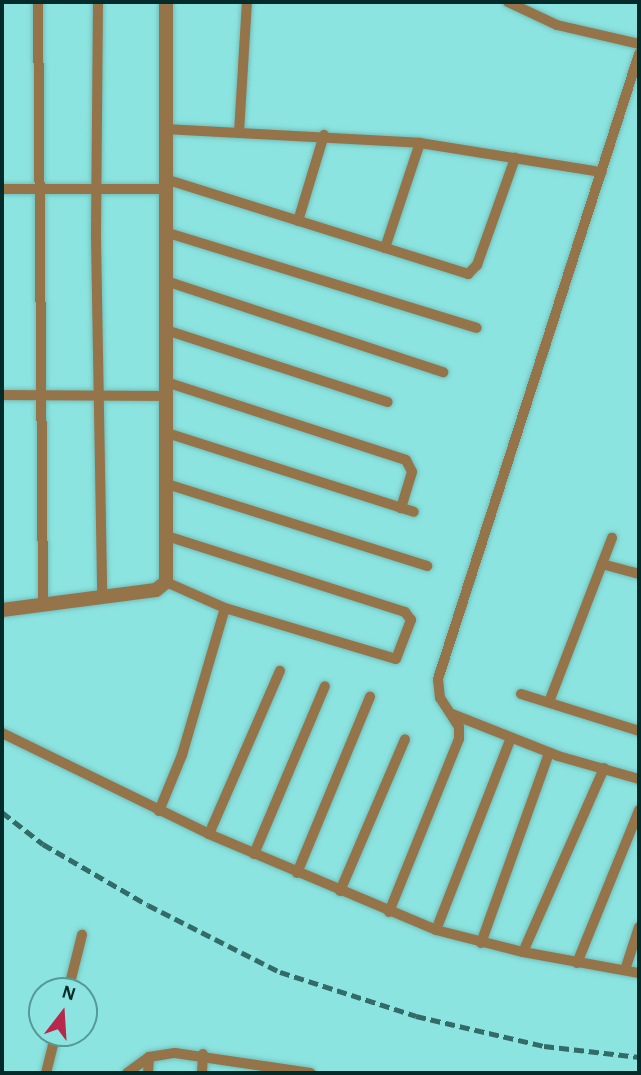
<!DOCTYPE html>
<style>
body{margin:0}
#map{position:relative;width:641px;height:1075px;overflow:hidden;background:#8ce4e0;font-family:"Alegreya Sans",sans-serif}
div>[style]{position:absolute}
.roads{filter:drop-shadow(0 0 2px #71bfbb) drop-shadow(0 0 2px #71bfbb)}
.minor>*{height:10px;margin:-5px;padding:0 5px;transform-origin:5px;border-radius:5px;background:#95744a}
.tertiary>*{height:14px;margin:-7px;padding:0 7px;transform-origin:7px;border-radius:7px;background:#95744a}
.rail>*{height:4.5px;margin-top:-2.25px;transform-origin:0;background:repeating-linear-gradient(90deg,#326b68 0 10px,transparent 0 15px)}
span{translate:-50% -50%;white-space:nowrap;text-align:center;line-height:1.15;-webkit-text-stroke:6px #8ce4e0;paint-order:stroke}
.frame{position:absolute;inset:0;border:4px solid #032b29;pointer-events:none}
.north{position:absolute;left:28px;top:977px;width:70px;height:70px;box-sizing:border-box;background:#8ce4e0;border:2px solid #559a97;border-radius:50%;rotate:17deg;font-size:19px;font-weight:700;line-height:28px;text-align:center;color:#032b29}
.north::after{content:'';display:block;margin:auto;width:24px;height:32px;background:#b8274c;clip-path:polygon(50% 0,100% 100%,50% 72%,0 100%)}
</style>
<div id="map">
<div class="roads">
<div class="minor">
<i style="left:38px;top:2px;width:603px;rotate:89.52deg"></i>
<i style="left:98px;top:2px;width:236px;rotate:90.5deg"></i>
<i style="left:96px;top:238px;width:359px;rotate:89deg"></i>
<i style="left:508px;top:2px;width:54px;rotate:25.1deg"></i>
<i style="left:557px;top:25px;width:84px;rotate:13deg"></i>
<i style="left:165px;top:129px;width:255px;rotate:3.1deg"></i>
<i style="left:420px;top:143px;width:184px;rotate:9.1deg"></i>
<i style="left:239px;top:132px;width:130px;rotate:-86.5deg"></i>
<i style="left:165px;top:179px;width:318px;rotate:17.4deg"></i>
<i style="left:468px;top:274px;width:13px;rotate:-45deg"></i>
<i style="left:477px;top:265px;width:114px;rotate:-70.4deg"></i>
<i style="left:2px;top:189px;width:163px"></i>
<i style="left:298px;top:221px;width:90px;rotate:-73.2deg"></i>
<i style="left:165px;top:232px;width:326px;rotate:17.1deg"></i>
<i style="left:385px;top:248px;width:111px;rotate:-71.6deg"></i>
<i style="left:166px;top:281px;width:292px;rotate:18.2deg"></i>
<i style="left:166px;top:330px;width:233px;rotate:18deg"></i>
<i style="left:166px;top:382px;width:252px;rotate:18deg"></i>
<i style="left:406px;top:460px;width:13px;rotate:63deg"></i>
<i style="left:412px;top:472px;width:38px;rotate:107deg"></i>
<i style="left:2px;top:395px;width:164px;rotate:0.3deg"></i>
<i style="left:167px;top:433px;width:259px;rotate:17.7deg"></i>
<i style="left:167px;top:484px;width:273px;rotate:17.5deg"></i>
<i style="left:602px;top:564px;width:38px;rotate:15deg"></i>
<i style="left:166px;top:582px;width:64px;rotate:23.8deg"></i>
<i style="left:225px;top:608px;width:178px;rotate:16.6deg"></i>
<i style="left:396px;top:659px;width:42px;rotate:-69deg"></i>
<i style="left:411px;top:620px;width:10px;rotate:-127deg"></i>
<i style="left:405px;top:612px;width:250px;rotate:-162.3deg"></i>
<i style="left:521px;top:694px;width:124px;rotate:17.4deg"></i>
<i style="left:549px;top:702px;width:176px;rotate:-69deg"></i>
<i style="left:452px;top:714px;width:114px;rotate:21.6deg"></i>
<i style="left:558px;top:756px;width:84px;rotate:15.9deg"></i>
<i style="left:2px;top:733px;width:230px;rotate:26deg"></i>
<i style="left:209px;top:834px;width:246px;rotate:22.9deg"></i>
<i style="left:436px;top:930px;width:90px;rotate:14.2deg"></i>
<i style="left:523px;top:952px;width:118px;rotate:10.3deg"></i>
<i style="left:159px;top:811px;width:61px;rotate:-67.7deg"></i>
<i style="left:182px;top:755px;width:153px;rotate:-73.7deg"></i>
<i style="left:209px;top:834px;width:178px;rotate:-66.5deg"></i>
<i style="left:254px;top:854px;width:182px;rotate:-67.1deg"></i>
<i style="left:297px;top:873px;width:191px;rotate:-67.5deg"></i>
<i style="left:340px;top:891px;width:165px;rotate:-66.8deg"></i>
<i style="left:389px;top:912px;width:187px;rotate:-68deg"></i>
<i style="left:459px;top:739px;width:12px;rotate:-90deg"></i>
<i style="left:459px;top:727px;width:35px;rotate:-123deg"></i>
<i style="left:440px;top:698px;width:19px;rotate:-96deg"></i>
<i style="left:438px;top:679px;width:657px;rotate:-72.17deg"></i>
<i style="left:436px;top:930px;width:206px;rotate:-68.7deg"></i>
<i style="left:481px;top:943px;width:202px;rotate:-70.3deg"></i>
<i style="left:523px;top:952px;width:201px;rotate:-66.2deg"></i>
<i style="left:577px;top:963px;width:165px;rotate:-67.9deg"></i>
<i style="left:625px;top:970px;width:45px;rotate:-72deg"></i>
<i style="left:68px;top:991px;width:58px;rotate:-76deg"></i>
<i style="left:46px;top:1073px;width:41px;rotate:-76deg"></i>
<i style="left:127px;top:1073px;width:27px;rotate:-36deg"></i>
<i style="left:149px;top:1057px;width:26px;rotate:-9deg"></i>
<i style="left:175px;top:1053px;width:137px;rotate:8.4deg"></i>
<i style="left:148px;top:1073px;width:16px;rotate:-86deg"></i>
<i style="left:202px;top:1073px;width:19px;rotate:-87deg"></i>
</div>
<div class="tertiary">
<i style="left:2px;top:610px;width:155px;rotate:-7.4deg"></i>
<i style="left:156px;top:590px;width:13px;rotate:-39deg"></i>
<i style="left:166px;top:582px;width:580px;rotate:-90deg"></i>
</div>
</div>
<div class="rail">
<i style="left:2px;top:812px;width:52px;rotate:38deg"></i>
<i style="left:43px;top:844px;width:121px;rotate:30.2deg"></i>
<i style="left:148px;top:905px;width:148px;rotate:26.9deg"></i>
<i style="left:280px;top:972px;width:143px;rotate:17.9deg"></i>
<i style="left:416px;top:1016px;width:131px;rotate:13.2deg"></i>
<i style="left:544px;top:1046px;width:96px;rotate:6.6deg"></i>
</div>
<div class="frame"></div>
<div class="north">N</div>
</div>
